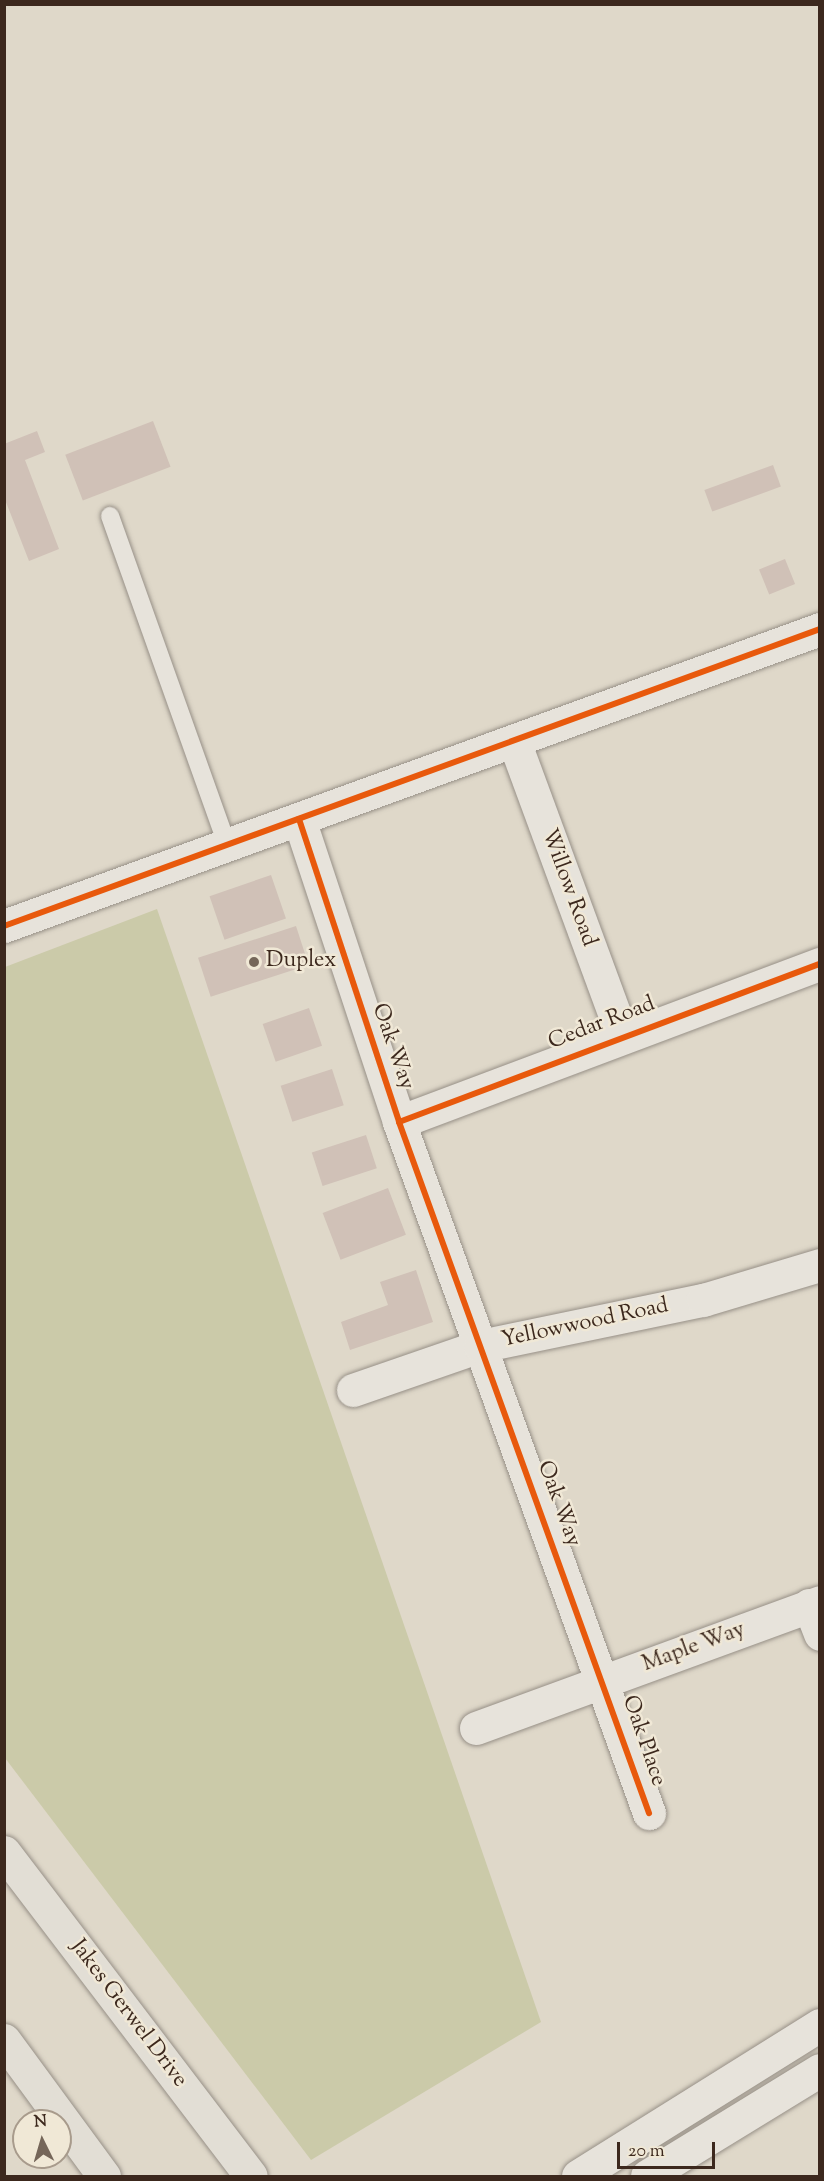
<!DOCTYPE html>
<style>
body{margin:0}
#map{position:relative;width:824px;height:2181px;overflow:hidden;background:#dfd8c9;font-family:"Sorts Mill Goudy",serif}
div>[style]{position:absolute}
.green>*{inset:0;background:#cbcaa9}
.building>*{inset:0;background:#d0c1b7;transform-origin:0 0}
.roads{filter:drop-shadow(0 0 2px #979087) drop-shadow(0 0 2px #979087)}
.lane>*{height:18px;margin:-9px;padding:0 9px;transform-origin:9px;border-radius:9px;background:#e7e3db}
.street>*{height:33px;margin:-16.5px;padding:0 16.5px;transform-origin:16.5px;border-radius:16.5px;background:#e7e3db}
.secondary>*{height:33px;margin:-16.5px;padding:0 16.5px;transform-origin:16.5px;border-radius:16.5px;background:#e7e3db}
.primary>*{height:33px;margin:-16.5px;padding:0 16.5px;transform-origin:16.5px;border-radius:16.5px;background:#e2ded5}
.cycleway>*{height:6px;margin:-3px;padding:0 3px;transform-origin:3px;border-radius:3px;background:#e8590c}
.dots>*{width:16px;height:16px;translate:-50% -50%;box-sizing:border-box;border:3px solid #f0e8d6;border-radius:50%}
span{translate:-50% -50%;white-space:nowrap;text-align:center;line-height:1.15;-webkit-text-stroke:5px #f0e8d6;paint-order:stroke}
.street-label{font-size:22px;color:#3c281d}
.poi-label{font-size:22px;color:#3c281d}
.left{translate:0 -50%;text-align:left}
.frame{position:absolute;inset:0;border:6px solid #3c281d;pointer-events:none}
.north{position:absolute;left:12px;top:2109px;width:60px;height:60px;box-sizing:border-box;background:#f0e8d6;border:2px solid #a89b8c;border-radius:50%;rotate:355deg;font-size:16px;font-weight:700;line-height:24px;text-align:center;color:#3c281d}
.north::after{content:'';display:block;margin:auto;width:21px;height:27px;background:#756659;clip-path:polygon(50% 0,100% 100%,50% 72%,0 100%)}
.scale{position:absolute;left:617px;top:2142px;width:98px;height:27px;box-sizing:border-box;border:3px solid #3c281d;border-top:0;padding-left:8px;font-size:18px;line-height:21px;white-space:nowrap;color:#3c281d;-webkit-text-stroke:4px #f0e8d6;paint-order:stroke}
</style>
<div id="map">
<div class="green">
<i style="clip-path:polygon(157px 909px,541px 2022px,311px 2160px,5px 1758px,5px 967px)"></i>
</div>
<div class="building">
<i style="left:153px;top:421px;width:49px;height:94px;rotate:69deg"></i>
<i style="clip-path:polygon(37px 431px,45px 452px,25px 460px,59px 549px,29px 561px,4px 497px,4px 444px)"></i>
<i style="left:773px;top:465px;width:23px;height:73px;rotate:70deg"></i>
<i style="left:785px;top:559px;width:27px;height:28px;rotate:68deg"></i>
<i style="left:271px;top:875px;width:46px;height:65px;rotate:71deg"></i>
<i style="left:296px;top:926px;width:41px;height:103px;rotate:72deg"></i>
<i style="left:309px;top:1008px;width:40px;height:49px;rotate:71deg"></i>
<i style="left:332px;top:1069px;width:38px;height:54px;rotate:72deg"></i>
<i style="left:366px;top:1135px;width:35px;height:57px;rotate:72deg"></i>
<i style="left:388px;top:1188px;width:50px;height:70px;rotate:69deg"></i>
<i style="clip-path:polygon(416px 1270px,433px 1322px,350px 1350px,341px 1322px,388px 1305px,380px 1282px)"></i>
</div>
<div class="roads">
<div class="lane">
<i style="left:110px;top:516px;width:349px;rotate:70.4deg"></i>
</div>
<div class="street">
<i style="left:514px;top:741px;width:313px;rotate:69.8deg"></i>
<i style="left:299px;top:819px;width:319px;rotate:71.7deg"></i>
<i style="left:399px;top:1122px;width:735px;rotate:70.11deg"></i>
<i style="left:4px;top:926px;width:868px;rotate:-20deg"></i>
<i style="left:399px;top:1122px;width:450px;rotate:-20.6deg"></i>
<i style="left:353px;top:1390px;width:134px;rotate:-19.1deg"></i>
<i style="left:480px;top:1346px;width:228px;rotate:-11.7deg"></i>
<i style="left:703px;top:1300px;width:122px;rotate:-16.7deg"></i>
<i style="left:809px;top:1605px;width:31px;rotate:69deg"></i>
<i style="left:476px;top:1728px;width:366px;rotate:-20.1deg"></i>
</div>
<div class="secondary">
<i style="left:578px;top:2176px;width:285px;rotate:-32deg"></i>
<i style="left:647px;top:2176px;width:203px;rotate:-31.5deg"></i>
</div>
<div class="primary">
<i style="left:4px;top:1852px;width:407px;rotate:52.7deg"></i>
<i style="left:4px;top:2040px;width:169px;rotate:53.7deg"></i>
</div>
</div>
<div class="cycleway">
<i style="left:299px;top:819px;width:319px;rotate:71.7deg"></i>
<i style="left:399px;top:1122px;width:735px;rotate:70.11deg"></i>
<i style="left:4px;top:926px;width:868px;rotate:-20deg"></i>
<i style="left:399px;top:1122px;width:450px;rotate:-20.6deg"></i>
</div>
<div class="dots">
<i style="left:254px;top:962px;background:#756659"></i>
</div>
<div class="street-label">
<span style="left:568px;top:888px;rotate:70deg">Willow Road</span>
<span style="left:602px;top:1024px;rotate:-21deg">Cedar Road</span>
<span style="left:392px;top:1047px;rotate:71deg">Oak Way</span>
<span style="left:585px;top:1324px;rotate:-12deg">Yellowwood Road</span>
<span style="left:558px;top:1504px;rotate:70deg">Oak Way</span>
<span style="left:694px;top:1648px;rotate:-20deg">Maple Way</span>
<span style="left:643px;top:1741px;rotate:71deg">Oak Place</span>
<span style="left:128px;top:2014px;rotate:53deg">Jakes Gerwel Drive</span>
</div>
<div class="poi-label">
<span class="left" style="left:266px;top:962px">Duplex</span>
</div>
<div class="frame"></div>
<div class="north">N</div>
<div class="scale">20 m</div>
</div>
